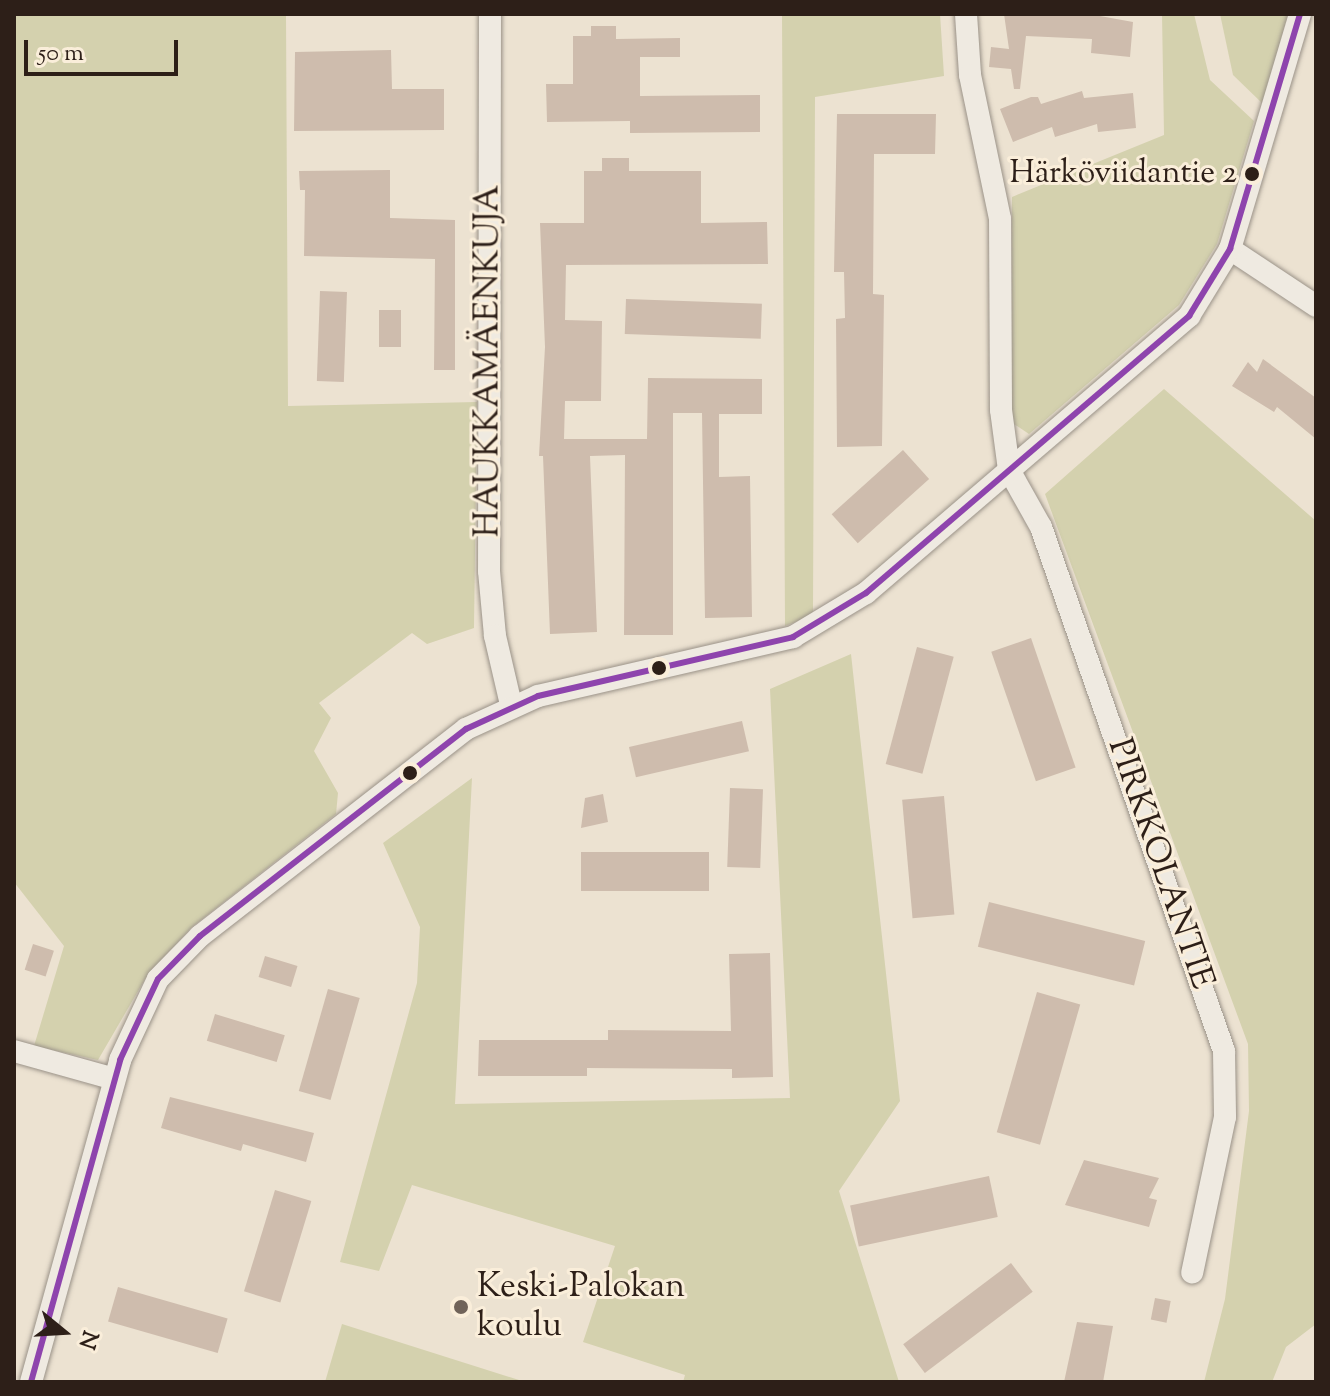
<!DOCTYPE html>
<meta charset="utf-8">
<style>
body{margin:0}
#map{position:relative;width:1330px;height:1396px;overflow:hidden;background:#ece2d1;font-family:"Sorts Mill Goudy",serif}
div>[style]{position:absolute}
.green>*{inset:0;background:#d4d1ae}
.building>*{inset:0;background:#cebcad;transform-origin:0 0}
.roads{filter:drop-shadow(0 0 2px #9a9288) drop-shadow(0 0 2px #9a9288)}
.minor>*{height:22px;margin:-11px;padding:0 11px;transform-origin:11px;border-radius:11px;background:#efeae1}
.bus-1>*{height:6px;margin:-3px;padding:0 3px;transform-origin:3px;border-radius:3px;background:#8e44ad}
.dots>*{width:22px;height:22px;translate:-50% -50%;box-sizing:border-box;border:4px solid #faeeda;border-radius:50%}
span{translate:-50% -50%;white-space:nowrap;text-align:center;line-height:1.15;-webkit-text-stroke:6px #faeeda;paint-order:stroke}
.bus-label{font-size:32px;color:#2d1f18}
.right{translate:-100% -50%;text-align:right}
.street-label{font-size:34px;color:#2d1f18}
.poi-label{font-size:34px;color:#2d1f18}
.left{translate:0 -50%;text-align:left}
.frame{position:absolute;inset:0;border:16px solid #2d1f18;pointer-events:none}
.north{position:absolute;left:24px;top:1292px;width:80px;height:80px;-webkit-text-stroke:6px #faeeda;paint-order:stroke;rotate:108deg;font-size:22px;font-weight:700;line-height:32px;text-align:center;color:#2d1f18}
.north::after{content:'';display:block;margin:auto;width:28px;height:36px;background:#2d1f18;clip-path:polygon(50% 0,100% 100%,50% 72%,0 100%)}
.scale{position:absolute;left:24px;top:40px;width:154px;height:36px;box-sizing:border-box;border:4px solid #2d1f18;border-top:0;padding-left:10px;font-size:24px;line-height:28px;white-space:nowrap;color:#2d1f18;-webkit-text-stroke:6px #faeeda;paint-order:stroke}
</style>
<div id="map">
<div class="green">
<i style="clip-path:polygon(14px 14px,286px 14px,288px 406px,477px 402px,474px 628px,427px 644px,412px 633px,319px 703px,331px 718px,314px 751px,338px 793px,336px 814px,192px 927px,148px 974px,98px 1060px,34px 1046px,64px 946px,14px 882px)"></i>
<i style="clip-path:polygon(782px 14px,940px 14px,944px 76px,815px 97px,813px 615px,785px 626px)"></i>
<i style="clip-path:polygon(1162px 14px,1194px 14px,1210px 80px,1254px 121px,1217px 244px,1179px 305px,1029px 434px,1011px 422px,1012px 197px,1164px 135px)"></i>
<i style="clip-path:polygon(1220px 14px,1288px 14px,1263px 104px,1233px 75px)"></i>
<i style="clip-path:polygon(1164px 389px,1316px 521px,1316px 1324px,1286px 1347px,1272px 1382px,1204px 1382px,1225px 1299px,1249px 1111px,1248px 1044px,1045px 494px)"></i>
<i style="clip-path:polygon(851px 654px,900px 1101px,839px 1191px,899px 1382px,683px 1382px,685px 1375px,583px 1342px,615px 1246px,412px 1185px,379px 1271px,340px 1262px,417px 983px,420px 927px,383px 843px,472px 778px,455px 1104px,790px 1098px,770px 689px)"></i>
<i style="clip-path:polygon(342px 1324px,519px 1380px,518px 1382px,325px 1382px)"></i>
</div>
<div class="building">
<i style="clip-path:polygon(1004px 14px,1089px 14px,1133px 22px,1130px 57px,1091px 53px,1092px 39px,1026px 36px,1020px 89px,1014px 89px,1011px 69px,989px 67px,991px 47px,1009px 49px)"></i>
<i style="clip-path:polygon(591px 26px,616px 26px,616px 39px,680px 38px,680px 57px,640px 57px,640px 96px,760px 95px,760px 132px,630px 133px,630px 121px,547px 122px,546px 84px,573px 84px,573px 36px,591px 36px)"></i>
<i style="clip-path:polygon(391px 50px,392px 89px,444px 89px,444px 130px,294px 131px,295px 52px)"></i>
<i style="clip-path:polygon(1082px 91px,1084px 98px,1133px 93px,1136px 128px,1098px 132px,1097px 124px,1055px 137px,1052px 127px,1013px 142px,1000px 109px,1031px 97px,1038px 97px,1041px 104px)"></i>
<i style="clip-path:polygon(837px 114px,936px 114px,935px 154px,874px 154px,873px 294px,884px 295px,882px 446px,837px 447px,836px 319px,845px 318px,844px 272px,834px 272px)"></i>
<i style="clip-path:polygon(602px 158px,629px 158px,629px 171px,701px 171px,701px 223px,767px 222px,768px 264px,566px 265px,565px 320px,602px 321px,601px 401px,565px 401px,564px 439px,647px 439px,648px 378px,762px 379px,762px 414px,719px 414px,719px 477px,750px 476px,752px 617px,705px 618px,702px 413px,673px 413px,673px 635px,624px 635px,625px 455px,590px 456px,597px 632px,550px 634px,543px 456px,539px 456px,545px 347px,540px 223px,584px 223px,584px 171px,602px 171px)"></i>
<i style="clip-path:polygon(390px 170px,390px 218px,455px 220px,455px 370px,434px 370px,435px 259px,304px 256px,305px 190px,300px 190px,299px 171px)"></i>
<i style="left:320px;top:291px;width:27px;height:90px;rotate:2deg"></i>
<i style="left:626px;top:299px;width:136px;height:35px;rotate:2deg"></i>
<i style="left:379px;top:310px;width:22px;height:37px"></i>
<i style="clip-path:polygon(1263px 359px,1316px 398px,1316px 439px,1277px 407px,1274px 412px,1232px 386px,1248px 362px,1257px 372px)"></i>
<i style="left:903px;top:450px;width:39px;height:96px;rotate:48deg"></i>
<i style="left:1031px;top:638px;width:137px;height:42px;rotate:71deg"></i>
<i style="left:917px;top:647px;width:38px;height:121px;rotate:15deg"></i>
<i style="left:742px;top:721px;width:31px;height:116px;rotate:77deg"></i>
<i style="left:730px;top:788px;width:33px;height:79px;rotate:2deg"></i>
<i style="clip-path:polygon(603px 794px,608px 822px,581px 828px,585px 798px)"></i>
<i style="left:944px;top:796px;width:119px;height:42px;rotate:85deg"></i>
<i style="left:581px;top:852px;width:128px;height:39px"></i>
<i style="left:989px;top:902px;width:161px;height:46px;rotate:14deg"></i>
<i style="left:33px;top:944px;width:22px;height:27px;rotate:18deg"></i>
<i style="clip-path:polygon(770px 953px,773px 1077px,732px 1078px,732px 1069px,587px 1068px,587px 1076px,478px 1076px,479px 1040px,608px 1040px,608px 1030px,731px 1031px,729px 954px)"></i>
<i style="left:265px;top:956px;width:34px;height:22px;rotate:17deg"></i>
<i style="left:328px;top:989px;width:33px;height:106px;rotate:16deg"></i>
<i style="left:1037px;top:992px;width:45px;height:146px;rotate:16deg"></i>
<i style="left:215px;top:1014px;width:73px;height:28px;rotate:17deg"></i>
<i style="clip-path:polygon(170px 1097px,314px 1133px,306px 1162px,243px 1144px,241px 1151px,161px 1128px)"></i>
<i style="clip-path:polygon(1084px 1160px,1159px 1178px,1149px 1198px,1157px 1200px,1149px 1227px,1065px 1205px)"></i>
<i style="left:989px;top:1176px;width:42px;height:142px;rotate:78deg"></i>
<i style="left:275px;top:1190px;width:38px;height:106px;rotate:17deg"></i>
<i style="left:1011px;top:1263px;width:36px;height:135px;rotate:53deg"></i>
<i style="left:118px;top:1287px;width:114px;height:36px;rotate:16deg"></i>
<i style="left:1155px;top:1298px;width:16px;height:22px;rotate:11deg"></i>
<i style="clip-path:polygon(1077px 1322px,1113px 1326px,1103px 1382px,1064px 1382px)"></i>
</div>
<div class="roads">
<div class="minor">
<i style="left:490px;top:14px;width:557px;rotate:90.1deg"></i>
<i style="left:489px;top:571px;width:65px;rotate:84.7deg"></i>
<i style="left:495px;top:636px;width:71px;rotate:76.9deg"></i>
<i style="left:966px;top:14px;width:61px;rotate:86.2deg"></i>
<i style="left:970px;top:75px;width:147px;rotate:78.2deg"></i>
<i style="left:1000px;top:219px;width:191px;rotate:89.7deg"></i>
<i style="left:1001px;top:410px;width:61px;rotate:82.4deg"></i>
<i style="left:1009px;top:470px;width:65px;rotate:60.7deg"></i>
<i style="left:1041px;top:527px;width:555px;rotate:70.75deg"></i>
<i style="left:1224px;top:1051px;width:66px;rotate:89.1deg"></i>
<i style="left:1225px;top:1117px;width:159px;rotate:101.9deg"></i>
<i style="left:1230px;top:249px;width:103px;rotate:33.5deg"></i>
<i style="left:14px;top:1051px;width:104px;rotate:15.6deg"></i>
<i style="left:31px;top:1382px;width:334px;rotate:-74.5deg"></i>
<i style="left:120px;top:1060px;width:89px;rotate:-64.9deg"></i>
<i style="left:158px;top:979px;width:60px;rotate:-45.7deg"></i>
<i style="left:200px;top:936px;width:337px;rotate:-37.9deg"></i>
<i style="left:466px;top:729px;width:79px;rotate:-24.6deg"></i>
<i style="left:538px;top:696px;width:262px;rotate:-13deg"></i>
<i style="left:793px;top:637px;width:85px;rotate:-31.1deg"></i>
<i style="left:866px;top:593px;width:426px;rotate:-40.6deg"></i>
<i style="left:1189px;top:316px;width:79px;rotate:-58.5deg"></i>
<i style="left:1230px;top:249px;width:245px;rotate:-73.4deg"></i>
</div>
</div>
<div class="bus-1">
<i style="left:31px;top:1382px;width:334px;rotate:-74.5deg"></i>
<i style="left:120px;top:1060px;width:89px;rotate:-64.9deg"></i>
<i style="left:158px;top:979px;width:60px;rotate:-45.7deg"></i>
<i style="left:200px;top:936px;width:337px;rotate:-37.9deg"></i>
<i style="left:466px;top:729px;width:79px;rotate:-24.6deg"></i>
<i style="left:538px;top:696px;width:262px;rotate:-13deg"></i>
<i style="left:793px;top:637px;width:85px;rotate:-31.1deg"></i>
<i style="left:866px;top:593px;width:426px;rotate:-40.6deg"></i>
<i style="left:1189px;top:316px;width:79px;rotate:-58.5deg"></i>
<i style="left:1230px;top:249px;width:245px;rotate:-73.4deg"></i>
</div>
<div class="dots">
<i style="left:1252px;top:174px;background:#2d1f18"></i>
<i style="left:659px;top:668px;background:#2d1f18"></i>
<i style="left:410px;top:773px;background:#2d1f18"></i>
<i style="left:461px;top:1307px;background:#706359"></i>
</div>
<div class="bus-label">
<span class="right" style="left:1237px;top:174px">Härköviidantie 2</span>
</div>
<div class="street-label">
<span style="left:489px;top:361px;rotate:-90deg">HAUKKAMÄENKUJA</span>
<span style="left:1160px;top:864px;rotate:71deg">PIRKKOLANTIE</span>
</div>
<div class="poi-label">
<span class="left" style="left:477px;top:1307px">Keski-Palokan<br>koulu</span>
</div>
<div class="frame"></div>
<div class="north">N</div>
<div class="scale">50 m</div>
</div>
